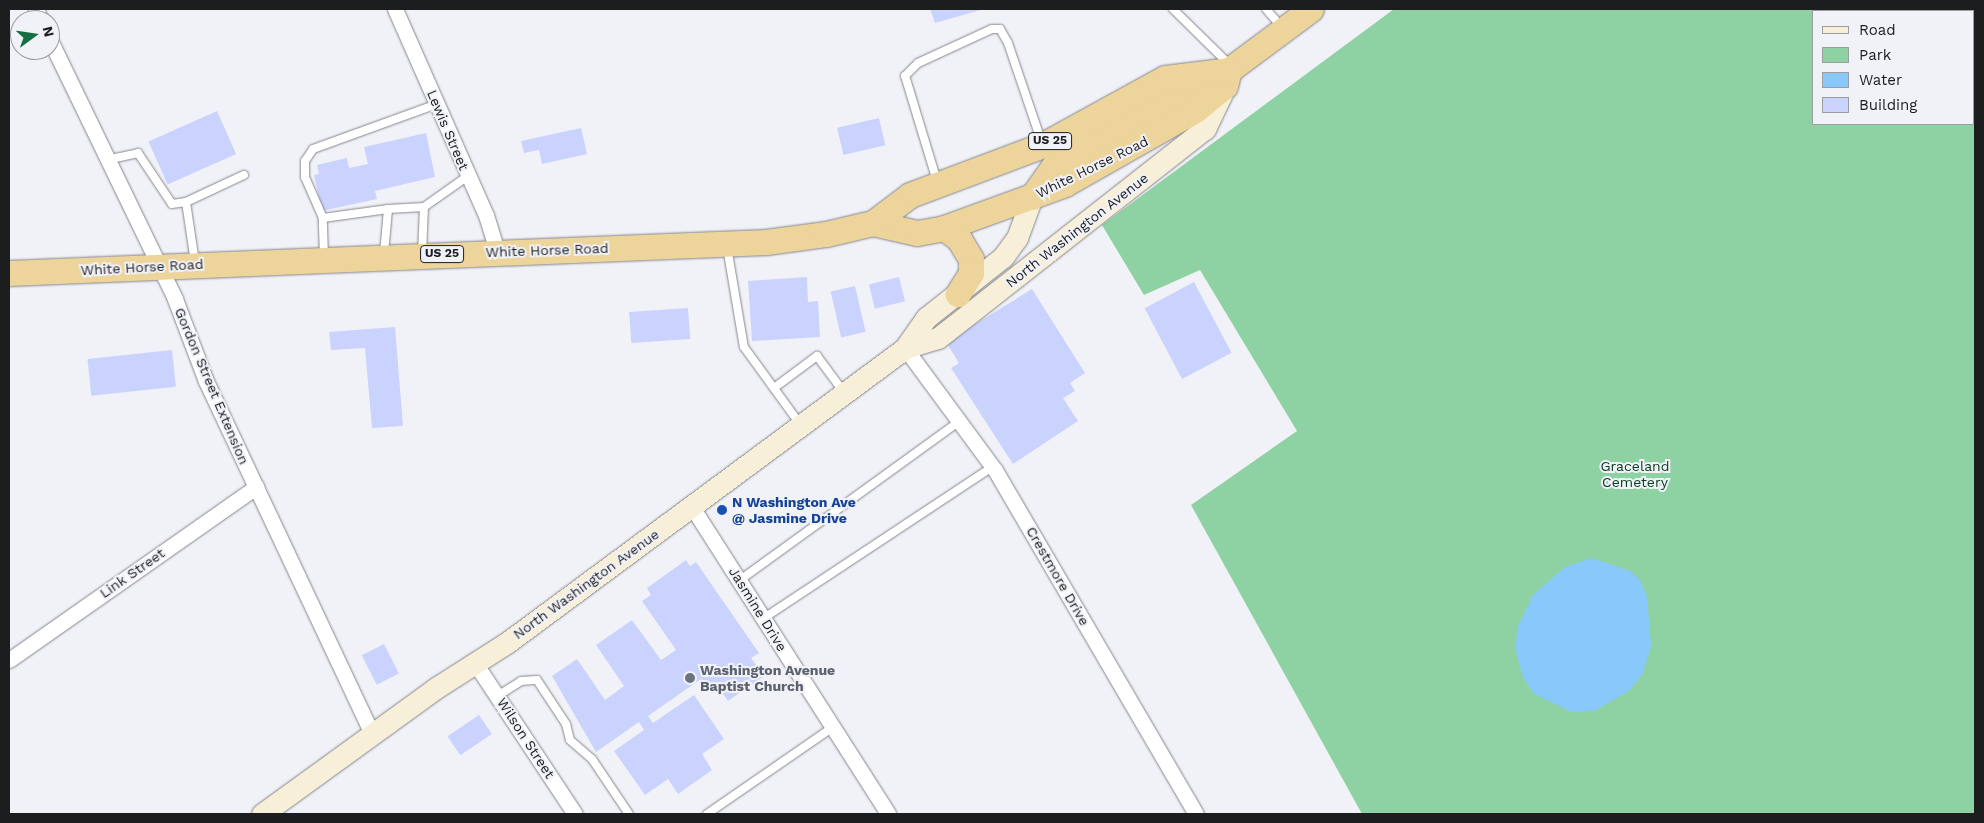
<!DOCTYPE html>
<style>
body{margin:0}
#map{position:relative;width:1984px;height:823px;overflow:hidden;background:#f1f2f8;font-family:"Work Sans",sans-serif}
div>[style]{position:absolute}
.green>*{inset:0;background:#8ed2a3}
.water>*{inset:0;background:#88c8fb}
.building>*{inset:0;background:#cad3fd;transform-origin:0 0}
.roads{filter:drop-shadow(0 0 1px #85868c) drop-shadow(0 0 1px #85868c)}
.service>*{height:8px;margin:-4px;padding:0 4px;transform-origin:4px;border-radius:4px;background:#fff}
.minor>*{height:15px;margin:-7.5px;padding:0 7.5px;transform-origin:7.5px;border-radius:7.5px;background:#fff}
.secondary>*{height:21px;margin:-10.5px;padding:0 10.5px;transform-origin:10.5px;border-radius:10.5px;background:#f8efd9}
.trunk>*{height:25px;margin:-12.5px;padding:0 12.5px;transform-origin:12.5px;border-radius:12.5px;background:#ecd49a}
.dots>*{width:14px;height:14px;translate:-50% -50%;box-sizing:border-box;border:2px solid #f1f2f8;border-radius:50%}
span{translate:-50% -50%;white-space:nowrap;text-align:center;line-height:1.15;-webkit-text-stroke:4px #f1f2f8;paint-order:stroke}
.shield-label span{padding:1px 4px;background:#f1f2f8;border:1px solid;border-radius:4px;-webkit-text-stroke-width:0}
.shield-label{font-size:12px;color:#1c1d1f;font-weight:700}
.street-label{font-size:14px;color:#1c1d1f}
.park-label{font-size:14px;color:#033b1d}
.transit-label{font-size:14px;color:#164399;font-weight:700}
.left{translate:0 -50%;text-align:left}
.worship-label{font-size:14px;color:#5b616d;font-weight:700}
.frame{position:absolute;inset:0;border:10px solid #1c1d1f;pointer-events:none}
.legend{position:absolute;left:1812px;top:10px;width:162px;height:115px;box-sizing:border-box;background:#f1f2f8;border:1px solid #9c9da1;margin:0;padding:6px 9px;list-style:none;font-size:15px;color:#1c1d1f}
.legend li{display:flex;align-items:center;gap:10px;height:25px}
.legend b{width:25px;border:1px solid #9c9da1}
.north{position:absolute;left:10px;top:10px;width:50px;height:50px;box-sizing:border-box;background:#f1f2f8;border:1px solid #9c9da1;border-radius:50%;rotate:76deg;font-size:14px;font-weight:700;line-height:20px;text-align:center;color:#1c1d1f}
.north::after{content:'';display:block;margin:auto;width:18px;height:22px;background:#156f42;clip-path:polygon(50% 0,100% 100%,50% 72%,0 100%)}
</style>
<div id="map">
<div class="green">
<i style="clip-path:polygon(1394px 9px,1883px 9px,1813px 11px,1813px 124px,1973px 124px,1973px 11px,1939px 11px,1975px 9px,1975px 814px,1362px 814px,1191px 505px,1297px 431px,1200px 270px,1144px 295px,1102px 225px)"></i>
</div>
<div class="water">
<i style="clip-path:polygon(1592px 558px,1630px 571px,1640px 580px,1647px 597px,1651px 646px,1642px 675px,1629px 691px,1594px 711px,1572px 712px,1534px 694px,1523px 677px,1515px 648px,1518px 626px,1533px 595px,1565px 567px)"></i>
</div>
<div class="building">
<i style="clip-path:polygon(930px 9px,984px 9px,935px 23px)"></i>
<i style="left:217px;top:111px;width:47px;height:75px;rotate:66deg"></i>
<i style="left:879px;top:118px;width:28px;height:43px;rotate:77deg"></i>
<i style="clip-path:polygon(581px 128px,587px 154px,542px 164px,539px 150px,524px 153px,521px 141px)"></i>
<i style="clip-path:polygon(426px 133px,435px 177px,375px 191px,377px 199px,322px 211px,314px 175px,319px 174px,317px 165px,347px 158px,349px 168px,368px 164px,364px 147px)"></i>
<i style="clip-path:polygon(807px 277px,808px 302px,818px 301px,820px 337px,752px 341px,748px 281px)"></i>
<i style="left:899px;top:277px;width:25px;height:31px;rotate:76deg"></i>
<i style="left:1194px;top:282px;width:80px;height:56px;rotate:62deg"></i>
<i style="left:855px;top:286px;width:47px;height:25px;rotate:77deg"></i>
<i style="clip-path:polygon(1032px 289px,1085px 373px,1070px 383px,1075px 391px,1063px 398px,1078px 421px,1013px 464px,951px 368px,959px 363px,946px 342px)"></i>
<i style="left:688px;top:308px;width:31px;height:59px;rotate:86deg"></i>
<i style="clip-path:polygon(395px 327px,403px 426px,372px 428px,365px 348px,331px 350px,329px 332px)"></i>
<i style="left:172px;top:350px;width:37px;height:85px;rotate:84deg"></i>
<i style="clip-path:polygon(686px 560px,690px 566px,696px 562px,759px 653px,751px 658px,764px 676px,728px 701px,715px 682px,706px 688px,701px 679px,648px 716px,653px 723px,694px 695px,724px 739px,702px 754px,712px 770px,678px 794px,668px 779px,645px 795px,614px 751px,644px 730px,639px 722px,596px 752px,552px 676px,577px 659px,605px 700px,624px 686px,596px 645px,632px 620px,661px 660px,676px 650px,642px 601px,651px 595px,647px 588px)"></i>
<i style="left:384px;top:644px;width:33px;height:25px;rotate:63deg"></i>
<i style="left:479px;top:715px;width:23px;height:38px;rotate:56deg"></i>
</div>
<div class="roads">
<div class="service">
<i style="left:1173px;top:9px;width:80px;rotate:44.5deg"></i>
<i style="left:1266px;top:9px;width:23px;rotate:49deg"></i>
<i style="left:106px;top:160px;width:33px;rotate:-12deg"></i>
<i style="left:138px;top:153px;width:61px;rotate:56.3deg"></i>
<i style="left:172px;top:204px;width:14px;rotate:-8deg"></i>
<i style="left:186px;top:202px;width:61px;rotate:81.5deg"></i>
<i style="left:937px;top:181px;width:110px;rotate:-106.9deg"></i>
<i style="left:905px;top:76px;width:18px;rotate:-45deg"></i>
<i style="left:918px;top:63px;width:81px;rotate:-24.7deg"></i>
<i style="left:992px;top:29px;width:8px"></i>
<i style="left:1000px;top:29px;width:16px;rotate:60deg"></i>
<i style="left:1008px;top:43px;width:106px;rotate:71.2deg"></i>
<i style="left:186px;top:202px;width:64px;rotate:-25deg"></i>
<i style="left:323px;top:218px;width:45px;rotate:-113.7deg"></i>
<i style="left:305px;top:177px;width:16px;rotate:-90deg"></i>
<i style="left:305px;top:161px;width:14px;rotate:-56deg"></i>
<i style="left:313px;top:149px;width:132px;rotate:-19.9deg"></i>
<i style="left:727px;top:247px;width:101px;rotate:80.4deg"></i>
<i style="left:744px;top:347px;width:95px;rotate:54deg"></i>
<i style="left:384px;top:254px;width:45px;rotate:-84.9deg"></i>
<i style="left:388px;top:209px;width:36px;rotate:-3deg"></i>
<i style="left:422px;top:254px;width:47px;rotate:-87.6deg"></i>
<i style="left:424px;top:207px;width:54px;rotate:-35.2deg"></i>
<i style="left:324px;top:256px;width:38px;rotate:-92deg"></i>
<i style="left:323px;top:218px;width:66px;rotate:-7.9deg"></i>
<i style="left:774px;top:388px;width:54px;rotate:-36.7deg"></i>
<i style="left:817px;top:356px;width:44px;rotate:53.4deg"></i>
<i style="left:740px;top:580px;width:273px;rotate:-35.9deg"></i>
<i style="left:764px;top:618px;width:273px;rotate:-33.5deg"></i>
<i style="left:499px;top:695px;width:26px;rotate:-32deg"></i>
<i style="left:521px;top:681px;width:16px;rotate:-4deg"></i>
<i style="left:537px;top:680px;width:53px;rotate:56.6deg"></i>
<i style="left:566px;top:724px;width:16px;rotate:76deg"></i>
<i style="left:570px;top:740px;width:29px;rotate:41deg"></i>
<i style="left:592px;top:759px;width:66px;rotate:56.1deg"></i>
<i style="left:707px;top:814px;width:153px;rotate:-34.6deg"></i>
</div>
<div class="minor">
<i style="left:36px;top:9px;width:12px;rotate:66deg"></i>
<i style="left:395px;top:9px;width:225px;rotate:66.2deg"></i>
<i style="left:486px;top:215px;width:39px;rotate:73deg"></i>
<i style="left:50px;top:40px;width:288px;rotate:64.2deg"></i>
<i style="left:175px;top:299px;width:88px;rotate:69.3deg"></i>
<i style="left:206px;top:381px;width:389px;rotate:64.8deg"></i>
<i style="left:905px;top:348px;width:152px;rotate:53.6deg"></i>
<i style="left:995px;top:470px;width:398px;rotate:59.7deg"></i>
<i style="left:692px;top:507px;width:364px;rotate:57.4deg"></i>
<i style="left:9px;top:660px;width:302px;rotate:-35deg"></i>
<i style="left:475px;top:663px;width:181px;rotate:56.5deg"></i>
</div>
<div class="secondary">
<i style="left:905px;top:348px;width:34px;rotate:-17deg"></i>
<i style="left:938px;top:338px;width:339px;rotate:-38.1deg"></i>
<i style="left:1205px;top:129px;width:47px;rotate:-64.5deg"></i>
<i style="left:262px;top:814px;width:215px;rotate:-35.9deg"></i>
<i style="left:436px;top:688px;width:85px;rotate:-32.6deg"></i>
<i style="left:508px;top:642px;width:494px;rotate:-36.5deg"></i>
<i style="left:905px;top:348px;width:37px;rotate:-55deg"></i>
<i style="left:926px;top:318px;width:98px;rotate:-38.4deg"></i>
<i style="left:1003px;top:257px;width:24px;rotate:-54deg"></i>
<i style="left:1017px;top:238px;width:44px;rotate:-69.9deg"></i>
</div>
<div class="trunk">
<i style="left:1032px;top:197px;width:38px;rotate:-55deg"></i>
<i style="left:1054px;top:166px;width:200px;rotate:-28.7deg"></i>
<i style="left:1229px;top:70px;width:102px;rotate:-36.6deg"></i>
<i style="left:873px;top:223px;width:45px;rotate:12.8deg"></i>
<i style="left:917px;top:233px;width:27px;rotate:-10deg"></i>
<i style="left:944px;top:228px;width:129px;rotate:-20deg"></i>
<i style="left:1065px;top:184px;width:150px;rotate:-29.6deg"></i>
<i style="left:1195px;top:110px;width:38px;rotate:-39deg"></i>
<i style="left:1225px;top:86px;width:16px;rotate:-76deg"></i>
<i style="left:944px;top:228px;width:19px;rotate:36deg"></i>
<i style="left:959px;top:239px;width:23px;rotate:59deg"></i>
<i style="left:971px;top:259px;width:14px;rotate:90deg"></i>
<i style="left:971px;top:273px;width:25px;rotate:122deg"></i>
<i style="left:9px;top:273px;width:758px;rotate:-2.35deg"></i>
<i style="left:766px;top:242px;width:61px;rotate:-7.6deg"></i>
<i style="left:826px;top:234px;width:48px;rotate:-13.2deg"></i>
<i style="left:873px;top:223px;width:46px;rotate:-37.1deg"></i>
<i style="left:910px;top:195px;width:142px;rotate:-20.6deg"></i>
<i style="left:1043px;top:145px;width:139px;rotate:-28.8deg"></i>
<i style="left:1165px;top:78px;width:64px;rotate:-7.1deg"></i>
</div>
</div>
<div class="dots">
<i style="left:722px;top:510px;background:#1a4fb4"></i>
<i style="left:690px;top:678px;background:#6b7280"></i>
</div>
<div class="shield-label">
<span style="left:1050px;top:141px">US 25</span>
<span style="left:442px;top:254px">US 25</span>
</div>
<div class="street-label">
<span style="left:448px;top:130px;rotate:67deg">Lewis Street</span>
<span style="left:1092px;top:167px;rotate:-26deg">White Horse Road</span>
<span style="left:1077px;top:230px;rotate:-38deg">North Washington Avenue</span>
<span style="left:547px;top:250px;rotate:-2deg">White Horse Road</span>
<span style="left:142px;top:267px;rotate:-3deg">White Horse Road</span>
<span style="left:212px;top:386px;rotate:67deg">Gordon Street Extension</span>
<span style="left:132px;top:573px;rotate:-35deg">Link Street</span>
<span style="left:1058px;top:576px;rotate:60deg">Crestmore Drive</span>
<span style="left:586px;top:584px;rotate:-36deg">North Washington Avenue</span>
<span style="left:758px;top:609px;rotate:58deg">Jasmine Drive</span>
<span style="left:526px;top:738px;rotate:57deg">Wilson Street</span>
</div>
<div class="park-label">
<span style="left:1635px;top:474px">Graceland<br>Cemetery</span>
</div>
<div class="transit-label">
<span class="left" style="left:732px;top:510px">N Washington Ave<br>@ Jasmine Drive</span>
</div>
<div class="worship-label">
<span class="left" style="left:700px;top:678px">Washington Avenue<br>Baptist Church</span>
</div>
<div class="frame"></div>
<ul class="legend">
<li><b style="height:6px;background:#f8efd9"></b>Road</li>
<li><b style="height:14px;background:#8ed2a3"></b>Park</li>
<li><b style="height:14px;background:#88c8fb"></b>Water</li>
<li><b style="height:14px;background:#cad3fd"></b>Building</li>
</ul>
<div class="north">N</div>
</div>
